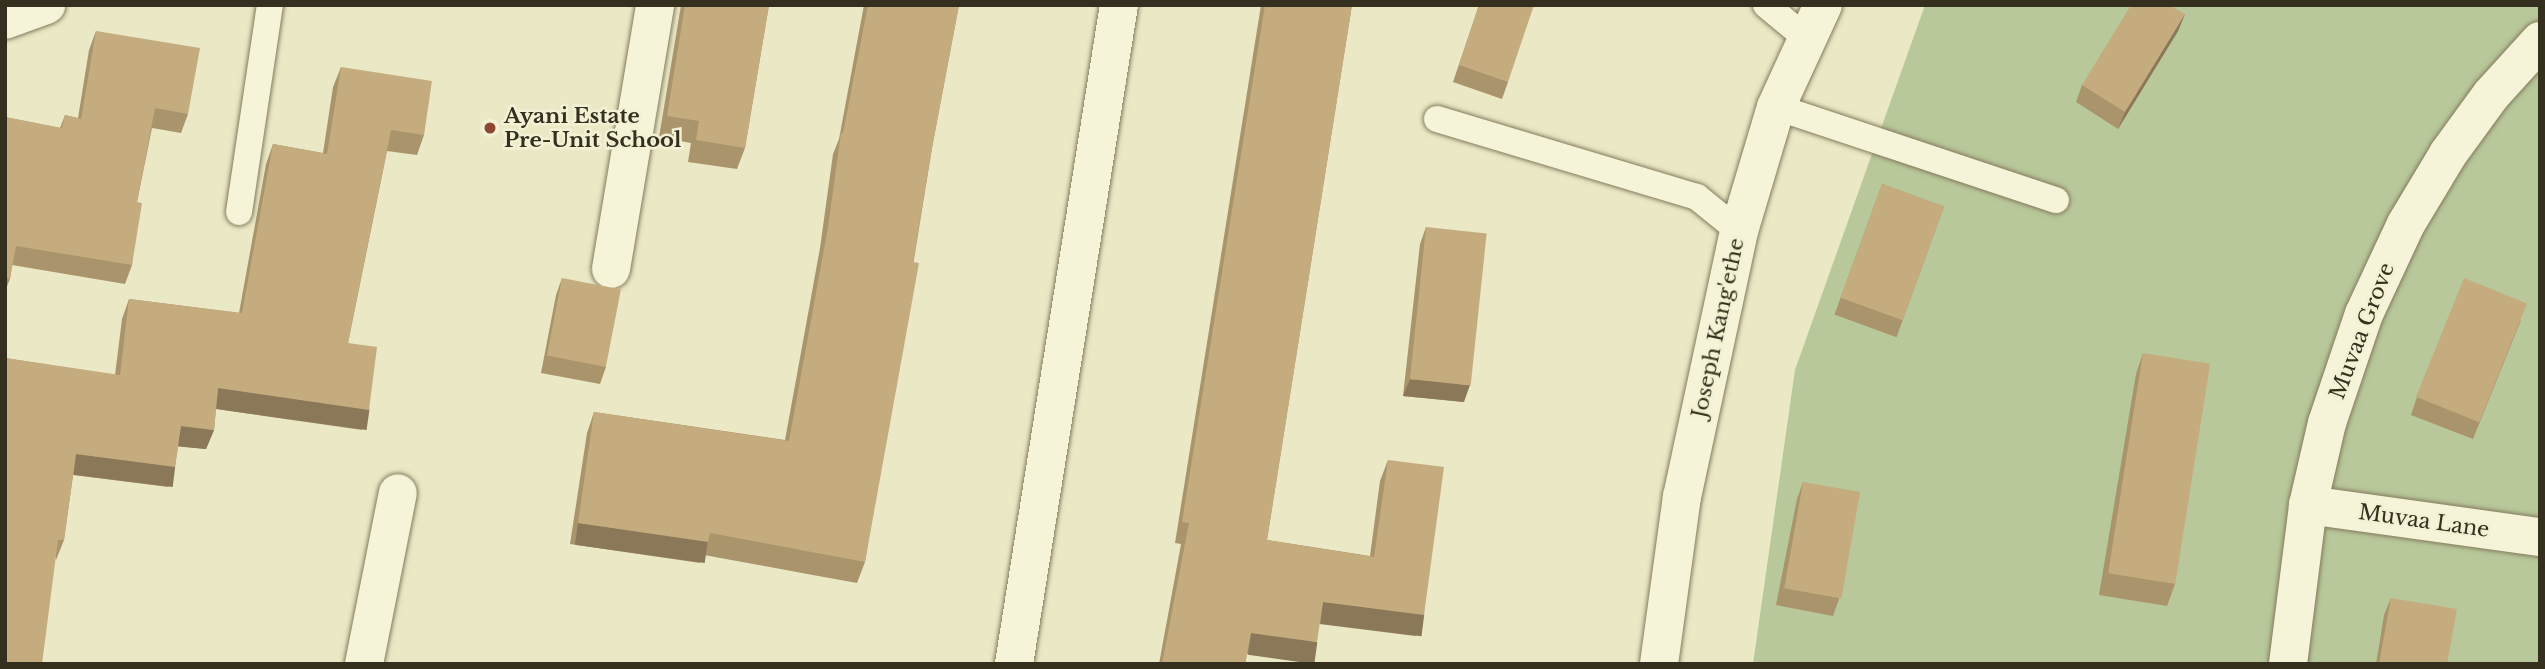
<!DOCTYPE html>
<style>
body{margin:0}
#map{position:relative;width:2545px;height:669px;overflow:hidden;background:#eae8c5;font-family:"Libre Baskerville",serif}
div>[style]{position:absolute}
.green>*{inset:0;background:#b8c89a}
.roads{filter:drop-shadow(0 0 2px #847b5d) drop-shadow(0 0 2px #847b5d)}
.service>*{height:26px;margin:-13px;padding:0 13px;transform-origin:13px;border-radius:13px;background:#f6f4d8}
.minor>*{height:38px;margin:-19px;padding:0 19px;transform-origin:19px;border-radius:19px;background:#f6f4d8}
.tertiary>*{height:38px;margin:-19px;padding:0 19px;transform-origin:19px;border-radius:19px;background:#f6f4d8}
.wall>*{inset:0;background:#a9946c;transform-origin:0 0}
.shaded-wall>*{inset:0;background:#8a7858;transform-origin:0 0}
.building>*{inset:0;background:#c5ac7e;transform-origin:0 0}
.dots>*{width:19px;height:19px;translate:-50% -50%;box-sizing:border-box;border:4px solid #f2f1d4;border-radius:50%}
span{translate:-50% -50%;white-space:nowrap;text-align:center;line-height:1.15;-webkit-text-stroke:5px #f2f1d4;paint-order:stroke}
.poi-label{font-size:21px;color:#352f1f;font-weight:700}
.left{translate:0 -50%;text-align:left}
.street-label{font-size:21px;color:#352f1f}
.frame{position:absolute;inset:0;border:7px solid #352f1f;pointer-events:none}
</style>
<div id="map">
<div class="green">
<i style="clip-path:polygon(1925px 5px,2540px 5px,2540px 664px,1753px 664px,1795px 370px)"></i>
</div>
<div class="roads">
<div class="service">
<i style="left:1766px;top:5px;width:52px;rotate:39.5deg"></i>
<i style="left:1776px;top:107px;width:295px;rotate:18.4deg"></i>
<i style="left:1437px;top:119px;width:271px;rotate:16.7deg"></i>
<i style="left:1697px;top:197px;width:54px;rotate:39deg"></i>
<i style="left:239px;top:212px;width:209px;rotate:-81.5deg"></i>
</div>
<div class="minor">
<i style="left:5px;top:20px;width:44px;rotate:-20.1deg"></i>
<i style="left:611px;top:269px;width:268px;rotate:-80.5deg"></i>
<i style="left:2308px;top:505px;width:234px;rotate:7.9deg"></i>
<i style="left:364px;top:664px;width:174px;rotate:-78.8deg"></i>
<i style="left:1014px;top:664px;width:667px;rotate:-80.95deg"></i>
<i style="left:2288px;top:664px;width:160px;rotate:-82.8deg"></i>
<i style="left:2308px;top:505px;width:84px;rotate:-77deg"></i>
<i style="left:2327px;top:423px;width:115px;rotate:-71.3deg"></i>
<i style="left:2364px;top:314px;width:99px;rotate:-65deg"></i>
<i style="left:2406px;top:224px;width:82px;rotate:-59deg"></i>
<i style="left:2448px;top:154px;width:73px;rotate:-53.9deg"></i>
<i style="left:2491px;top:95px;width:73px;rotate:-47.8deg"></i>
</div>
<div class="tertiary">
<i style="left:1659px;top:664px;width:169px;rotate:-82.2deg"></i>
<i style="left:1682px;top:497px;width:272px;rotate:-77.9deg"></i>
<i style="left:1739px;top:231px;width:129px;rotate:-73.4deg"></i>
<i style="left:1776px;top:107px;width:112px;rotate:-65.3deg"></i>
</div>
</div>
<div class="wall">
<i style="clip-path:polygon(681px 5px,769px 5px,745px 148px,737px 169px,688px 162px,691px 143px,659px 137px)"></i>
<i style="clip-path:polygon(864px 5px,959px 5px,932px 148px,865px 562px,857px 583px,704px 555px,700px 563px,570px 544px,587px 433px,594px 412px,785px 440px,820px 248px,833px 154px,839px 139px)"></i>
<i style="clip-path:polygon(1261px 5px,1352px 5px,1267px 540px,1370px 556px,1380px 481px,1388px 460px,1424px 615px,1416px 636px,1319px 624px,1309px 663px,1247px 654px,1245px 664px,1159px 664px,1181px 544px,1175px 543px)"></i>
<i style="clip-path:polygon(1479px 5px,1508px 82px,1502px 99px,1453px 82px)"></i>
<i style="clip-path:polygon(2185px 14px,2178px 31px,2118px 129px,2076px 102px,2082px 85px)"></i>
<i style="clip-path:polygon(96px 31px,188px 114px,181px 133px,152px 128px,137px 202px,132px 265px,125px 284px,12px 265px,10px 279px,5px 291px,5px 117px,60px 128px,65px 115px,78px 118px,89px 50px)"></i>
<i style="clip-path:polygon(341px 67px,424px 135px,417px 155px,387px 151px,348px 343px,369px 410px,362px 430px,216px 409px,214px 430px,206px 449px,178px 446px,175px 467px,168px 487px,73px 475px,64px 540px,56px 560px,5px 358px,115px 375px,122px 319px,129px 299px,239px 313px,266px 164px,273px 144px,323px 153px,333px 87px)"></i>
<i style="left:1882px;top:184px;width:66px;height:139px;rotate:20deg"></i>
<i style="clip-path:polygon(1426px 227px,1464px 402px,1403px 396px,1420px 244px)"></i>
<i style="clip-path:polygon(562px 278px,606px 367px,600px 384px,541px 373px,556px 295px)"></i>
<i style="clip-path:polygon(2521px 320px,2473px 439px,2411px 415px,2417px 397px)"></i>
<i style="clip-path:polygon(2143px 353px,2175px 584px,2167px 606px,2099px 595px,2136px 374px)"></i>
<i style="clip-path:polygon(1803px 482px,1839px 599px,1833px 616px,1776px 605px,1797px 499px)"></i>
<i style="clip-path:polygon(2391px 598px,2447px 664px,2376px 664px,2384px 615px)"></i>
</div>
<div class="shaded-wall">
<i style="clip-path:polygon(2185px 14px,2178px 31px,2118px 129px,2125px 112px)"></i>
<i style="clip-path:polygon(1410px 379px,1470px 385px,1464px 402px,1403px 396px)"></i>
<i style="left:218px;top:388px;width:153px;height:21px;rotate:8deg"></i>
<i style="clip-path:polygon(181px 426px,214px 430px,206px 449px,173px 446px)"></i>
<i style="left:76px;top:454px;width:100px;height:21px;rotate:7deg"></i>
<i style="left:578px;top:523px;width:131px;height:22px;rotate:8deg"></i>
<i style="left:1323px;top:602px;width:102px;height:22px;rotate:7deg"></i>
<i style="left:1251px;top:633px;width:67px;height:22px;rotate:8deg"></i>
</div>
<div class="building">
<i style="clip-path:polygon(685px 5px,769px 5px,745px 148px,696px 140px,699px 121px,667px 116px)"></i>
<i style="clip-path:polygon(868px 5px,959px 5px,932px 148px,913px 262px,919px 263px,865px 562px,710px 533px,708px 542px,578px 523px,594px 412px,789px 441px,828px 227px,841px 133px,843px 133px)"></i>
<i style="clip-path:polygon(1265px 5px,1352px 5px,1267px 540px,1374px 557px,1388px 460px,1444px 467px,1424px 615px,1323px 602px,1317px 642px,1251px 633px,1245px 664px,1162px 664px,1189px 523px,1182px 522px)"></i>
<i style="clip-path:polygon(1479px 5px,1534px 5px,1508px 82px,1459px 65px)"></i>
<i style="clip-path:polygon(2131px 5px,2169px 5px,2185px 14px,2125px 112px,2082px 85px)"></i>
<i style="clip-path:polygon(96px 31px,200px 48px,188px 114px,155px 108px,137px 202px,142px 203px,132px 265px,16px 246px,10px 279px,5px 278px,5px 117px,62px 128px,65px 115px,81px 119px)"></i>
<i style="clip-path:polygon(341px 67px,432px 81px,424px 135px,391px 130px,348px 343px,377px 347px,369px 410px,218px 388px,214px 430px,181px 426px,175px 467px,76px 454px,64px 540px,58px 540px,42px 664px,5px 664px,5px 358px,120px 375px,129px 299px,242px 313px,273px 144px,327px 154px)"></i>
<i style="left:1882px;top:184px;width:66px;height:121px;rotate:20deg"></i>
<i style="left:1426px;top:227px;width:61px;height:153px;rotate:6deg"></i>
<i style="left:562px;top:278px;width:60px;height:79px;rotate:11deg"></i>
<i style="left:2464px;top:278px;width:68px;height:128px;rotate:22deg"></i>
<i style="left:2143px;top:353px;width:68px;height:223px;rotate:9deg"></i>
<i style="left:1803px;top:482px;width:58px;height:108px;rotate:10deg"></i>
<i style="clip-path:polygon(2391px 598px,2457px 609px,2447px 664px,2379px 664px)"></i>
</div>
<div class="dots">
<i style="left:490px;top:128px;background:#8e4732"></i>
</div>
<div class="poi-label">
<span class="left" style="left:504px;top:128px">Ayani Estate<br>Pre-Unit School</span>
</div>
<div class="street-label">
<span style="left:1718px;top:328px;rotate:-78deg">Joseph Kang'ethe</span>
<span style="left:2362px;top:331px;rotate:-69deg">Muvaa Grove</span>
<span style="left:2424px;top:521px;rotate:8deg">Muvaa Lane</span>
</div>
<div class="frame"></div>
</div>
